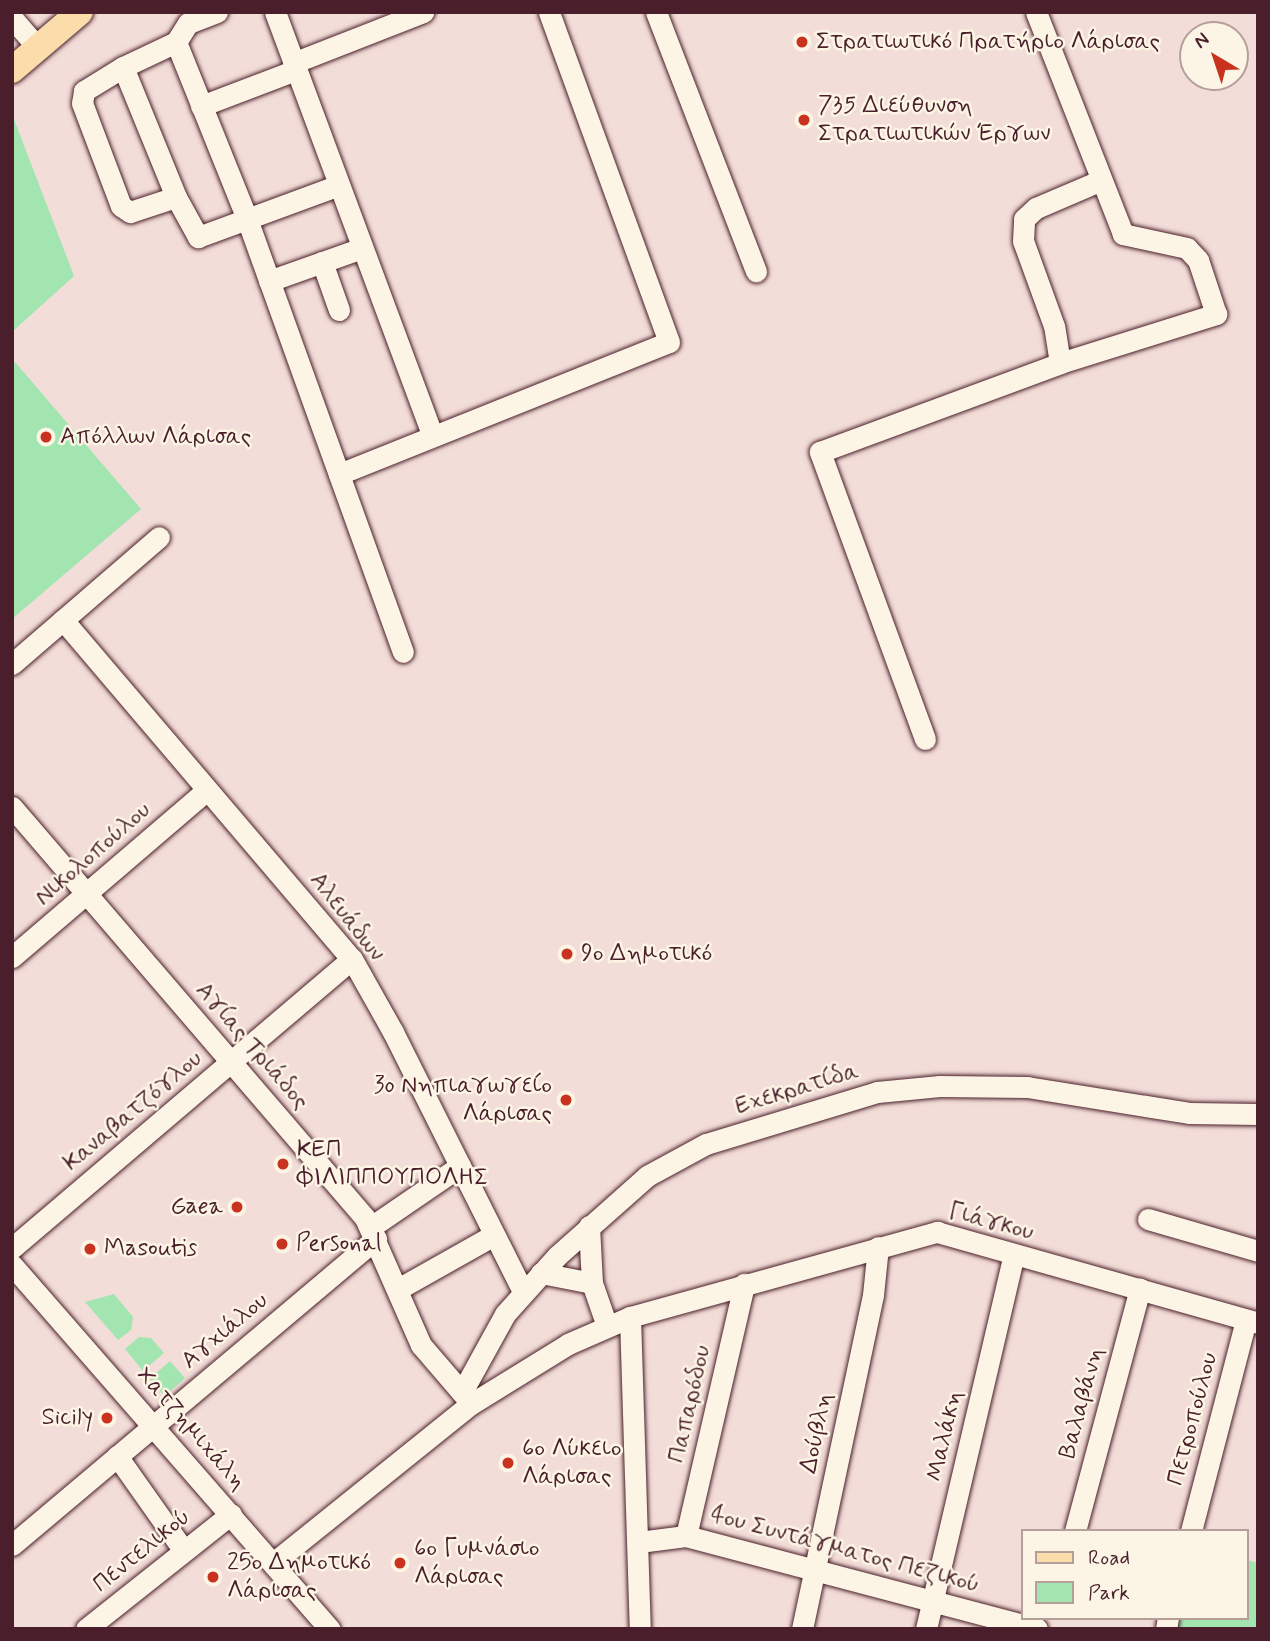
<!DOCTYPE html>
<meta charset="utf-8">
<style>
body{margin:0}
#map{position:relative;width:1270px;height:1641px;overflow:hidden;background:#f3ddd8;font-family:Mynerve,sans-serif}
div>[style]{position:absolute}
.green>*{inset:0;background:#a3e5b0;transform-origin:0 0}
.roads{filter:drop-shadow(0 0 2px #4a1f2b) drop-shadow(0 0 2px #4a1f2b)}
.minor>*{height:21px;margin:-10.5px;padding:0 10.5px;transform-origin:10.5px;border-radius:10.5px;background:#fcf5e5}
.major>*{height:26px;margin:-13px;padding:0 13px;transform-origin:13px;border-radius:13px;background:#faddab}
.dots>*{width:19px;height:19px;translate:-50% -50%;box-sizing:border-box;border:4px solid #fcf5e5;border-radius:50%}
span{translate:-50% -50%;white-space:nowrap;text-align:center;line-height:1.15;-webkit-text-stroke:5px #fcf5e5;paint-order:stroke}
.poi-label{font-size:24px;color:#4a1f2b}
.left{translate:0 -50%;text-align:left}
.right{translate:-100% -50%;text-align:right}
.street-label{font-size:24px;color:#4a1f2b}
.frame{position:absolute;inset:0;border:14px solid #4a1f2b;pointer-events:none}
.legend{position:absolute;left:1021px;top:1529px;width:228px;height:91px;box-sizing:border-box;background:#fcf5e5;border:2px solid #b59f9b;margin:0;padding:9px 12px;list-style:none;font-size:21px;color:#4a1f2b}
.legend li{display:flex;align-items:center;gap:14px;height:35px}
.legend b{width:35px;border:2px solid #b59f9b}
.north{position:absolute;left:1179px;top:21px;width:70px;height:70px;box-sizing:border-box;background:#fcf5e5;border:2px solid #b59f9b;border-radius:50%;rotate:321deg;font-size:19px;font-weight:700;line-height:28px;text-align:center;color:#4a1f2b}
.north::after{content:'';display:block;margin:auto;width:24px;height:32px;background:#c8321e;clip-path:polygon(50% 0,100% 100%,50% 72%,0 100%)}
</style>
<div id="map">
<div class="green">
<i style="clip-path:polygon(12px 114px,74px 276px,12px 332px)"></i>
<i style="clip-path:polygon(15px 362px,141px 509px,12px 619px,12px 364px)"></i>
<i style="clip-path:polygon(114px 1294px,133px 1317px,131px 1330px,118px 1340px,85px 1302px)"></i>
<i style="clip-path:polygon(139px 1337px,151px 1338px,164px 1353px,143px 1371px,125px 1349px)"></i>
<i style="left:170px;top:1361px;width:23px;height:27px;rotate:49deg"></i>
<i style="clip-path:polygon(1247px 1560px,1258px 1563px,1258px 1629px,1177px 1629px,1180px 1618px,1247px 1618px)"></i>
</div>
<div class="roads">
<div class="minor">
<i style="left:217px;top:12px;width:31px;rotate:159deg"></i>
<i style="left:188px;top:23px;width:22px;rotate:122deg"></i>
<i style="left:176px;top:42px;width:191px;rotate:68.1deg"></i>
<i style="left:247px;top:219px;width:460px;rotate:70.2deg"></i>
<i style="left:275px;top:12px;width:452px;rotate:69.6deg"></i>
<i style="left:656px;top:12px;width:278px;rotate:68.9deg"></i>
<i style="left:12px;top:18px;width:40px;rotate:49deg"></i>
<i style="left:176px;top:42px;width:59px;rotate:154.7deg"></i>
<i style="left:123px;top:67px;width:140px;rotate:67.8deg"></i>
<i style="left:176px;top:197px;width:46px;rotate:61.2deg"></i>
<i style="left:198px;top:237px;width:150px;rotate:-20.2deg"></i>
<i style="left:293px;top:63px;width:140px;rotate:-21.4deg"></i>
<i style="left:123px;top:67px;width:46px;rotate:148.4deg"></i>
<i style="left:84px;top:91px;width:12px;rotate:99deg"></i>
<i style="left:82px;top:103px;width:110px;rotate:69.3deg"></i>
<i style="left:121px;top:206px;width:11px;rotate:34deg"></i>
<i style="left:130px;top:212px;width:48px;rotate:-18.1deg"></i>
<i style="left:201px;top:106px;width:102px;rotate:-20.8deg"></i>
<i style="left:322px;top:262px;width:51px;rotate:70.5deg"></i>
<i style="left:269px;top:281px;width:99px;rotate:-19.5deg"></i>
<i style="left:1060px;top:363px;width:37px;rotate:-99deg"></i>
<i style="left:1054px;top:326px;width:90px;rotate:-110deg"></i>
<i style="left:1023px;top:241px;width:22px;rotate:-87deg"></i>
<i style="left:1024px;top:219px;width:16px;rotate:-43deg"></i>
<i style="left:1036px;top:208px;width:69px;rotate:-23.2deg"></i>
<i style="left:339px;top:474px;width:355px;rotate:-21.8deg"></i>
<i style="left:669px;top:342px;width:351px;rotate:-110deg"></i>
<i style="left:63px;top:620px;width:445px;rotate:49.6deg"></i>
<i style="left:352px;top:959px;width:84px;rotate:60.7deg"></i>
<i style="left:393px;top:1032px;width:291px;rotate:63.4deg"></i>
<i style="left:12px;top:664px;width:194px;rotate:-40.8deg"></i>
<i style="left:925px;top:739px;width:306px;rotate:-110.1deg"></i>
<i style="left:820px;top:452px;width:256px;rotate:-20.3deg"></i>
<i style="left:1060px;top:363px;width:164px;rotate:-17.4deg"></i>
<i style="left:1216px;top:314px;width:57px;rotate:-108.4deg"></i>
<i style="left:1198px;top:260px;width:16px;rotate:-133deg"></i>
<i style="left:1187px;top:248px;width:66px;rotate:-167.7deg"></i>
<i style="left:1123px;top:234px;width:238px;rotate:-111.4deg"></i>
<i style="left:12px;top:807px;width:542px;rotate:49.34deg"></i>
<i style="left:365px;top:1218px;width:139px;rotate:66.2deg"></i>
<i style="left:421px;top:1345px;width:75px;rotate:49.3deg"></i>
<i style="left:12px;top:957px;width:257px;rotate:-40.6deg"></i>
<i style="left:1148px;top:1219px;width:115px;rotate:16.2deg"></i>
<i style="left:589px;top:1226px;width:57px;rotate:87deg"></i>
<i style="left:592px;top:1283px;width:46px;rotate:70.8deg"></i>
<i style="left:371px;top:1227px;width:108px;rotate:-34.4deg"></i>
<i style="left:12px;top:1248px;width:446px;rotate:-40.4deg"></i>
<i style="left:12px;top:1265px;width:483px;rotate:48.9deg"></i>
<i style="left:541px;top:1273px;width:52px;rotate:11.1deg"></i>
<i style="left:398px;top:1289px;width:108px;rotate:-29.4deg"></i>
<i style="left:630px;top:1317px;width:312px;rotate:88.2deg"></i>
<i style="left:462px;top:1392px;width:89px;rotate:-61.1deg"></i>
<i style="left:505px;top:1314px;width:78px;rotate:-48.1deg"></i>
<i style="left:557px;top:1256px;width:120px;rotate:-41.6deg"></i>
<i style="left:647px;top:1176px;width:67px;rotate:-28.5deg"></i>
<i style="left:706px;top:1144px;width:179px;rotate:-16.9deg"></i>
<i style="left:877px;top:1092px;width:63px;rotate:-5.4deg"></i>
<i style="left:940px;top:1086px;width:87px;rotate:0.7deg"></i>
<i style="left:1027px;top:1087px;width:164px;rotate:9.1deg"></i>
<i style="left:1189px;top:1113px;width:69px;rotate:0.8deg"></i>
<i style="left:117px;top:1456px;width:116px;rotate:54.8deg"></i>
<i style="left:1075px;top:1531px;width:251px;rotate:-75deg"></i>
<i style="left:1191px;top:1531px;width:218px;rotate:-75.4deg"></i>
<i style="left:686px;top:1536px;width:259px;rotate:-77deg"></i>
<i style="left:639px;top:1542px;width:47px;rotate:-7.3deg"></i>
<i style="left:686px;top:1536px;width:363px;rotate:14.8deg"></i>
<i style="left:12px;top:1545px;width:476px;rotate:-40.1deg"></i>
<i style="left:273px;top:1563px;width:254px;rotate:-38.8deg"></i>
<i style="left:471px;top:1404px;width:114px;rotate:-31.7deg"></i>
<i style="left:568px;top:1344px;width:68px;rotate:-23.5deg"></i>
<i style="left:630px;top:1317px;width:319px;rotate:-15.5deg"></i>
<i style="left:937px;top:1232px;width:334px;rotate:15.8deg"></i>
<i style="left:86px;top:1629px;width:185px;rotate:-38.4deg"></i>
<i style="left:802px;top:1629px;width:341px;rotate:-78deg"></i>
<i style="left:873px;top:1295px;width:48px;rotate:-84.1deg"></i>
<i style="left:926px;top:1629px;width:384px;rotate:-76.8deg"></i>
<i style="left:1166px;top:1629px;width:11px;rotate:-80deg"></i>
</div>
<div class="major">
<i style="left:12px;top:70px;width:89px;rotate:-40.5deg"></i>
</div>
</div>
<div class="dots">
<i style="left:802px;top:42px;background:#c8321e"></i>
<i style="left:804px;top:120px;background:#c8321e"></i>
<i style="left:46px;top:437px;background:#c8321e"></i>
<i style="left:567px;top:954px;background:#c8321e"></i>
<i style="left:566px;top:1100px;background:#c8321e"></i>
<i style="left:283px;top:1164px;background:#c8321e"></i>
<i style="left:237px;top:1207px;background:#c8321e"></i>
<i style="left:282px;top:1244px;background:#c8321e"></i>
<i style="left:90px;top:1249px;background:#c8321e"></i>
<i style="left:107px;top:1418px;background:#c8321e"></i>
<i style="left:508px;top:1463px;background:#c8321e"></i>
<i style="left:400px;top:1563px;background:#c8321e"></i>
<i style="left:213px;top:1577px;background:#c8321e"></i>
</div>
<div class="poi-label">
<span class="left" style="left:816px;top:42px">Στρατιωτικό Πρατήριο Λάρισας</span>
<span class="left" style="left:818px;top:120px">735 Διεύθυνση<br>Στρατιωτικών Έργων</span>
<span class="left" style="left:60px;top:437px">Απόλλων Λάρισας</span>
<span class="left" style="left:581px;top:954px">9ο Δημοτικό</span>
<span class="right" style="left:552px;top:1100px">3o Νηπιαγωγείο<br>Λάρισας</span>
<span class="left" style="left:297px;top:1164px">ΚΕΠ<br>ΦΙΛΙΠΠΟΥΠΟΛΗΣ</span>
<span class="right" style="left:223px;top:1207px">Gaea</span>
<span class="left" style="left:296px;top:1244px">Personal</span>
<span class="left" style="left:104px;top:1249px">Masoutis</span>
<span class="right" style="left:93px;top:1418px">Sicily</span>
<span class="left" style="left:522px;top:1463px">6ο Λύκειο<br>Λάρισας</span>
<span class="left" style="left:414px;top:1563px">6ο Γυμνάσιο<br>Λάρισας</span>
<span class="left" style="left:227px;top:1577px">25ο Δημοτικό<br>Λάρισας</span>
</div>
<div class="street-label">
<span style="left:93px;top:854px;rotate:-41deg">Νικολοπούλου</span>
<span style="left:347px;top:917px;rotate:52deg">Αλευάδων</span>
<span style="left:252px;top:1046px;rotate:49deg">Αγίας Τριάδος</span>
<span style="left:797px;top:1089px;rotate:-17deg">Εχεκρατίδα</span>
<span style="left:133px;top:1111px;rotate:-40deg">Καναβατζόγλου</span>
<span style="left:991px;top:1222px;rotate:15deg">Γιάγκου</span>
<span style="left:225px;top:1331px;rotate:-40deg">Αγχιάλου</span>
<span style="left:1082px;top:1403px;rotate:-75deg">Βαλαβάνη</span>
<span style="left:690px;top:1404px;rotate:-77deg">Παπαρόδου</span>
<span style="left:1193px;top:1419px;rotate:-75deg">Πετροπούλου</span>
<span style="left:191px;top:1429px;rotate:49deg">Χατζημιχάλη</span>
<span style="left:817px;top:1433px;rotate:-78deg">Δούβλη</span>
<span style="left:945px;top:1436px;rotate:-77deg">Μαλάκη</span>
<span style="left:845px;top:1550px;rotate:15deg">4ου Συντάγματος Πεζικού</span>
<span style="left:142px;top:1551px;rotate:-39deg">Πεντελικού</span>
</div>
<div class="frame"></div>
<ul class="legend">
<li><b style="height:9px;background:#faddab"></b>Road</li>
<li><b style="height:19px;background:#a3e5b0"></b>Park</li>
</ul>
<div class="north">N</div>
</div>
